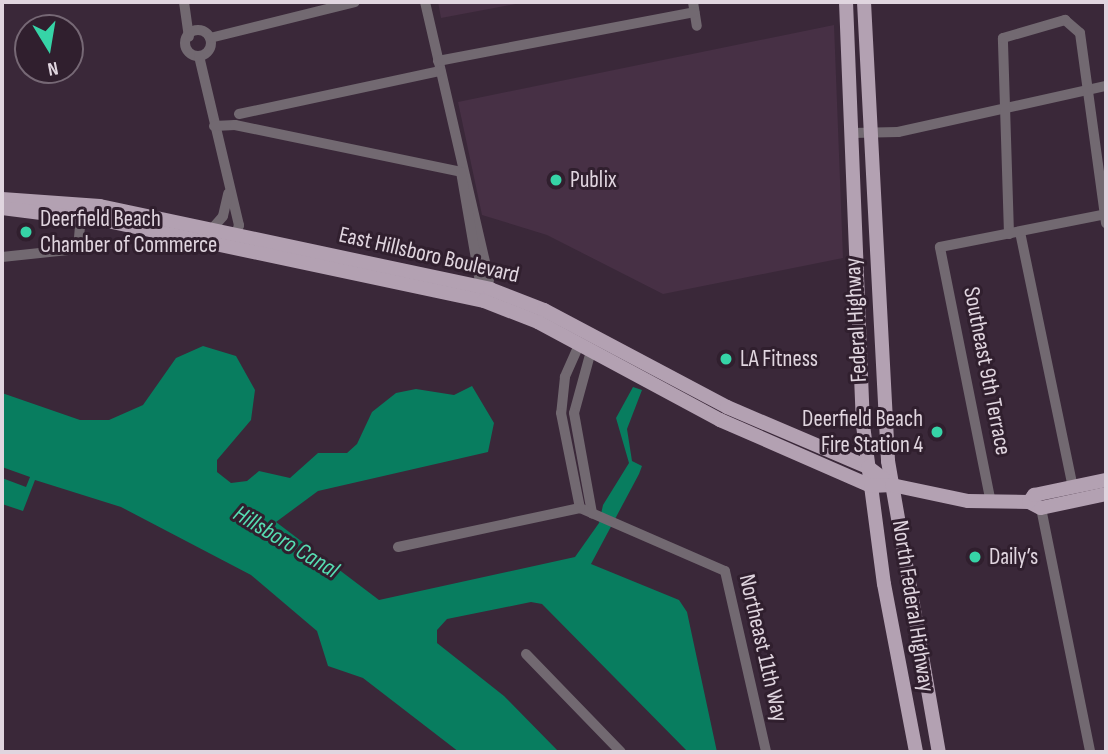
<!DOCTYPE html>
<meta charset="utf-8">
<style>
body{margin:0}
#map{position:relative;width:1108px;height:754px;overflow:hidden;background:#3a2839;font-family:"Sofia Sans Condensed",sans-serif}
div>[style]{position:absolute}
.built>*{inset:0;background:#473045}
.water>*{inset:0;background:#087d5f}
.minor>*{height:10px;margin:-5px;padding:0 5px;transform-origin:5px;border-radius:5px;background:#726971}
.minor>.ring{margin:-5px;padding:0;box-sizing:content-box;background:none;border:10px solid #726971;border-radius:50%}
.major>*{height:14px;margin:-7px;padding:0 7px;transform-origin:7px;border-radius:7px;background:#b3a1b2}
.dots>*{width:19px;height:19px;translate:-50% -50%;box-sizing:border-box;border:4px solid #301f2e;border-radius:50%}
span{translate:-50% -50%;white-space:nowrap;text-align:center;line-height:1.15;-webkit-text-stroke:6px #301f2e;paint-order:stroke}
.poi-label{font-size:23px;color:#e0d5df}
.left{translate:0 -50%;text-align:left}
.right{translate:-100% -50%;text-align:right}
.street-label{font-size:23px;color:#e0d5df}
.water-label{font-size:24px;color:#56ddb2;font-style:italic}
.frame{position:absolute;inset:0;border:4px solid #e0d5df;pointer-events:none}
.north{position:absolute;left:14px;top:14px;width:70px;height:70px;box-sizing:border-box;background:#301f2e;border:2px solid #766875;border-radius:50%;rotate:169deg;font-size:19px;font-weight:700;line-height:28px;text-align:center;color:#e0d5df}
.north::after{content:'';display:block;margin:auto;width:24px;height:32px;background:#36d4a7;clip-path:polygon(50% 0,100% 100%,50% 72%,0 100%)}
</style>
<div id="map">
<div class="built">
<i style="clip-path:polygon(438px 2px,526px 2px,441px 18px)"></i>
<i style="clip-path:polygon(834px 25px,843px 258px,663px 294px,547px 235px,482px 215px,458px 102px)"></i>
</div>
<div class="water">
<i style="clip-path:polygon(203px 346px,236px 356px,255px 390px,251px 420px,217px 460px,217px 472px,231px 483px,247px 481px,259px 471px,290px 478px,318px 453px,347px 453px,357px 444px,372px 412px,396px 393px,416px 389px,454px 395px,472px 386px,494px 423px,488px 452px,318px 491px,276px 522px,379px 600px,575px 557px,599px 523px,603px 505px,629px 463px,616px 418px,633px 387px,642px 390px,627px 429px,632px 461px,642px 466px,639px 474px,591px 564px,679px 600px,687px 612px,717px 752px,688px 752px,542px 604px,531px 602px,447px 619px,437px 630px,437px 643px,504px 696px,559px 752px,459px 752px,363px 678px,328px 666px,317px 631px,251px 575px,121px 507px,35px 480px,23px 511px,2px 504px,2px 478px,26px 487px,30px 477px,2px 467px,2px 393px,80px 420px,109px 420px,143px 405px,176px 358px)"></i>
</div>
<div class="minor">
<i style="left:184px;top:2px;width:35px;rotate:82deg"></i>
<i style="left:425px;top:2px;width:284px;rotate:77deg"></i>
<i style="left:489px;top:279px;width:16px;rotate:97deg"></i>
<i style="left:693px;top:2px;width:24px;rotate:81deg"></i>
<i class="ring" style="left:185px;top:30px;width:16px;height:16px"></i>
<i style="left:210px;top:38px;width:149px;rotate:-13.9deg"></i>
<i style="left:199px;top:56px;width:174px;rotate:76.7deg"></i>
<i style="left:239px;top:225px;width:10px;rotate:107deg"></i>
<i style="left:438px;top:61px;width:261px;rotate:-10.8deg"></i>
<i style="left:239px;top:114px;width:206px;rotate:-12.1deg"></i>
<i style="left:214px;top:126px;width:21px;rotate:-3deg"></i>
<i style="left:235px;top:125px;width:231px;rotate:11.7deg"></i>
<i style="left:852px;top:133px;width:46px;rotate:-1.2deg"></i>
<i style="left:898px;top:132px;width:213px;rotate:-12.5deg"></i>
<i style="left:461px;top:172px;width:123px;rotate:80.2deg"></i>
<i style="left:211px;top:230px;width:18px;rotate:-49deg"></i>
<i style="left:223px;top:216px;width:23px;rotate:-77deg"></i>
<i style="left:1020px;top:232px;width:260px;rotate:78.3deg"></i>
<i style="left:1009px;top:234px;width:196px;rotate:-91.8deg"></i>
<i style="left:1003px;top:38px;width:65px;rotate:-16.2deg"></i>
<i style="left:1065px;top:20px;width:20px;rotate:41deg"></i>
<i style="left:1080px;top:33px;width:192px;rotate:82.2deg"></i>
<i style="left:2px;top:257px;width:76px;rotate:-6deg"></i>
<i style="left:78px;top:249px;width:36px;rotate:-85deg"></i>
<i style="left:579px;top:345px;width:35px;rotate:114deg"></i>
<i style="left:565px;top:377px;width:36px;rotate:96deg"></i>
<i style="left:561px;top:413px;width:97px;rotate:78.7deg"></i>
<i style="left:591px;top:351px;width:64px;rotate:105.3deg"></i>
<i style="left:574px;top:413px;width:102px;rotate:79.8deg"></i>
<i style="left:991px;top:503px;width:261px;rotate:-101.3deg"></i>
<i style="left:940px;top:247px;width:169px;rotate:-11.2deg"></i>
<i style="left:580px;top:508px;width:158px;rotate:23.5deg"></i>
<i style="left:725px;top:571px;width:186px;rotate:77.2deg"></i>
<i style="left:1041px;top:508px;width:249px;rotate:78.6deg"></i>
<i style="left:398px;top:547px;width:186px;rotate:-12.1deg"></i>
<i style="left:526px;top:654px;width:136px;rotate:45.9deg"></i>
</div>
<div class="major">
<i style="left:846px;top:2px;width:423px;rotate:87.7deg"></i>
<i style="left:863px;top:425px;width:160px;rotate:82.5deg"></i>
<i style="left:884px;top:584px;width:171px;rotate:79.2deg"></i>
<i style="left:864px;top:2px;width:460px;rotate:87deg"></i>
<i style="left:888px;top:461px;width:295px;rotate:80.1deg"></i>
<i style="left:2px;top:199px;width:98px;rotate:4.1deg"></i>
<i style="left:100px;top:206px;width:399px;rotate:12deg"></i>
<i style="left:490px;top:289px;width:58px;rotate:21.3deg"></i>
<i style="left:544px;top:310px;width:207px;rotate:27.9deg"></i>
<i style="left:727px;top:407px;width:153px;rotate:23.1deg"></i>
<i style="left:868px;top:467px;width:30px;rotate:37deg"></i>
<i style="left:2px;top:208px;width:111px;rotate:7.3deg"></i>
<i style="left:112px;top:222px;width:380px;rotate:12deg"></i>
<i style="left:484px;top:301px;width:58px;rotate:21.3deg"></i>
<i style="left:538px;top:322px;width:207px;rotate:28.3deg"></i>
<i style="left:720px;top:420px;width:165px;rotate:23.6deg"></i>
<i style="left:871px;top:486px;width:21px;rotate:-3deg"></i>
<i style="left:892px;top:485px;width:78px;rotate:11.9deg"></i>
<i style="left:968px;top:501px;width:61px;rotate:0.9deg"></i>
<i style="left:1029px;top:502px;width:13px;rotate:27deg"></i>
<i style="left:1041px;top:508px;width:66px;rotate:-12.2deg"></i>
<i style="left:1029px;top:502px;width:9px;rotate:-54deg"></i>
<i style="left:1034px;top:495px;width:74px;rotate:-11.8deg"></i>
</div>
<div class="dots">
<i style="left:556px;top:180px;background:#36d4a7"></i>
<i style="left:26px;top:232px;background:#36d4a7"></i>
<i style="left:726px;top:359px;background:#36d4a7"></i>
<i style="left:937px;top:432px;background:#36d4a7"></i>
<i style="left:975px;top:557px;background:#36d4a7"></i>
</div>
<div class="poi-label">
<span class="left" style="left:570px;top:180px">Publix</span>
<span class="left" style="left:40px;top:232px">Deerfield Beach<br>Chamber of Commerce</span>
<span class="left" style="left:740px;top:359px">LA Fitness</span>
<span class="right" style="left:923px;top:432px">Deerfield Beach<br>Fire Station 4</span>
<span class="left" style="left:989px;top:557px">Daily’s</span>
</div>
<div class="street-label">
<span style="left:429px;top:255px;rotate:13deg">East Hillsboro Boulevard</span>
<span style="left:856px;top:320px;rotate:-93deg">Federal Highway</span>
<span style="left:987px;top:371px;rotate:79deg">Southeast 9th Terrace</span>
<span style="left:913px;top:606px;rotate:81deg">North Federal Highway</span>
<span style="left:763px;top:648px;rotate:77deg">Northeast 11th Way</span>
</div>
<div class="water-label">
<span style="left:286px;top:542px;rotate:31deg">Hillsboro Canal</span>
</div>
<div class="frame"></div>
<div class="north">N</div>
</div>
